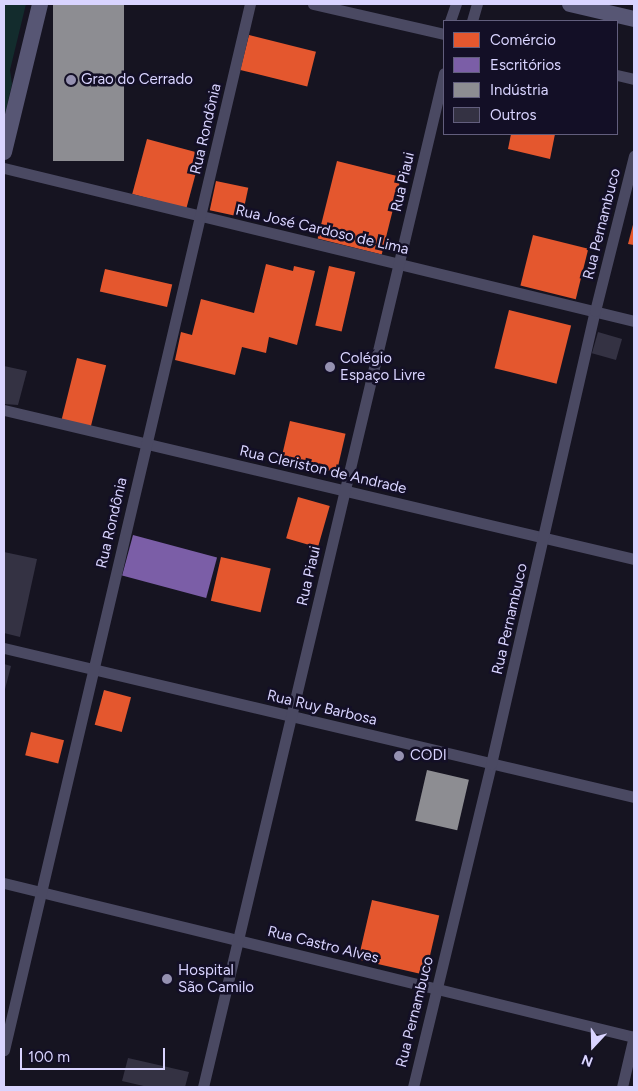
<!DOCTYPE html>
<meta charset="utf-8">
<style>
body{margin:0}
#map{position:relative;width:638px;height:1091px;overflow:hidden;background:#161421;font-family:Figtree,sans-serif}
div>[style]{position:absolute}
.green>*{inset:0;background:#132c2d}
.shops>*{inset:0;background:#e4572e;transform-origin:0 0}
.offices>*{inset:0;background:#7b5ea7;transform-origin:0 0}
.industry>*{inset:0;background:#8d8d92;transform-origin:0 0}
.building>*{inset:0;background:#343243;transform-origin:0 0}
.minor>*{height:11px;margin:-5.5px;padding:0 5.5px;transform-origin:5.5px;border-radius:5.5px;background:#4a4962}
.secondary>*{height:16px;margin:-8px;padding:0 8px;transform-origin:8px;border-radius:8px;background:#575674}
.dots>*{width:14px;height:14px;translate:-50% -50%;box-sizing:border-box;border:2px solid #130f26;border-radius:50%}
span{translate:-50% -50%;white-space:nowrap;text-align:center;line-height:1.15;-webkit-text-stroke:5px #130f26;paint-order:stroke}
.poi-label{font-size:15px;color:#d9d4ff}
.left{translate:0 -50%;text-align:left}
.street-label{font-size:15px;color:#d9d4ff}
.frame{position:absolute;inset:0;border:5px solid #d9d4ff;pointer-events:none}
.legend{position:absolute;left:443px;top:20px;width:175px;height:115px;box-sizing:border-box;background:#130f26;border:1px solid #625e7d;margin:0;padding:6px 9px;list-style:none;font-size:15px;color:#d9d4ff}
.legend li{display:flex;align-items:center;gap:10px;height:25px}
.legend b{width:25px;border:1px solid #625e7d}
.north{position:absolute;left:568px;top:1021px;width:50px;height:50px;-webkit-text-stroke:4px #130f26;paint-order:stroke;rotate:201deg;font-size:14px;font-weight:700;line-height:20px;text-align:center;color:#d9d4ff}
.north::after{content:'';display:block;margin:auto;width:18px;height:22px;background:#d9d4ff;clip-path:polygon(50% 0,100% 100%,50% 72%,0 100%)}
.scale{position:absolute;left:20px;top:1048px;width:145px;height:22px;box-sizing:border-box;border:2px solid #d9d4ff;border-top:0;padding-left:6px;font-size:15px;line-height:18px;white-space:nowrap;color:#d9d4ff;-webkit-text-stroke:4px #130f26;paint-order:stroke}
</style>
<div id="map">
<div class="green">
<i style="clip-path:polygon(4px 4px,26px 4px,10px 70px,12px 84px,4px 118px)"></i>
</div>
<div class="shops">
<i style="left:249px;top:35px;width:69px;height:36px;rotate:14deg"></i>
<i style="clip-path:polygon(511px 134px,555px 134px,550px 159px,508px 149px)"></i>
<i style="left:147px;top:139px;width:56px;height:57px;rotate:15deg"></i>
<i style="left:337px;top:161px;width:66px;height:80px;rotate:14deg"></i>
<i style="left:216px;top:181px;width:33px;height:30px;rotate:12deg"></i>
<i style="clip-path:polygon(634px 221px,634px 245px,628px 244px)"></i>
<i style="left:533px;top:235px;width:57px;height:52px;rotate:14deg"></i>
<i style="clip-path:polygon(266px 264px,293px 271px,294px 266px,315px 271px,297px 345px,269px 337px,266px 353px,242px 347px,235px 375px,175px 360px,181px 332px,192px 335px,201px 299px,254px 313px)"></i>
<i style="left:329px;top:266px;width:27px;height:61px;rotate:13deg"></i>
<i style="left:105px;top:269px;width:69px;height:23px;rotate:13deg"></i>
<i style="left:509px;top:310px;width:64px;height:60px;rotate:14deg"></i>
<i style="left:77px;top:358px;width:30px;height:64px;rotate:14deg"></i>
<i style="left:290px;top:421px;width:57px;height:40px;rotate:13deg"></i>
<i style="left:298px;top:497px;width:33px;height:43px;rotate:16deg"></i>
<i style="left:221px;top:557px;width:51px;height:45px;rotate:13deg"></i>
<i style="left:104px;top:690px;width:28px;height:36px;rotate:15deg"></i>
<i style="left:31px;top:732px;width:34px;height:24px;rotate:14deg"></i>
<i style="left:372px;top:900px;width:69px;height:61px;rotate:13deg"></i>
</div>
<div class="offices">
<i style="left:133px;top:535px;width:87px;height:42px;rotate:15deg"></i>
</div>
<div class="industry">
<i style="left:53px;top:4px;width:71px;height:157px"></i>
<i style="left:427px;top:770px;width:43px;height:52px;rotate:13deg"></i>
</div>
<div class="building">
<i style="left:598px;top:332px;width:25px;height:22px;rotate:16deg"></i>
<i style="clip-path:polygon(4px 366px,27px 371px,18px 405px,4px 404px)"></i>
<i style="clip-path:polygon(4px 552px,37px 559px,20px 637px,4px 633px)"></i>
<i style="clip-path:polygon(4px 664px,11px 666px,4px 693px)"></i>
<i style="clip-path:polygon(128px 1058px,189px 1072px,185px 1087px,148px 1087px,122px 1081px)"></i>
</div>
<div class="minor">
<i style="left:313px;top:4px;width:134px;rotate:12.9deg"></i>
<i style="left:450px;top:21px;width:18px;rotate:-71deg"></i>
<i style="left:472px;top:21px;width:18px;rotate:-74deg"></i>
<i style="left:617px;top:75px;width:17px;rotate:13deg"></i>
<i style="left:4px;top:168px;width:648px;rotate:13.65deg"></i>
<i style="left:4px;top:410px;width:647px;rotate:13.31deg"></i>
<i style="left:4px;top:648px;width:647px;rotate:13.31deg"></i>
<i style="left:4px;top:883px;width:649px;rotate:13.74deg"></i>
<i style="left:4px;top:1050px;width:1075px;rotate:-76.77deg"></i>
<i style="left:203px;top:1087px;width:1042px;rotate:-76.63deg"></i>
<i style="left:413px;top:1087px;width:332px;rotate:-76.4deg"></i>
<i style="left:491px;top:764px;width:465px;rotate:-77.1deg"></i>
<i style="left:595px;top:311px;width:160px;rotate:-75.9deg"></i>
<i style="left:622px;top:1087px;width:52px;rotate:-76.8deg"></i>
</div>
<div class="secondary">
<i style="left:570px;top:4px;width:66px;rotate:13.2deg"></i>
<i style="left:4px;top:152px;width:152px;rotate:-76.3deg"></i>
</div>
<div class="dots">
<i style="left:71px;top:80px;background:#9591b1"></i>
<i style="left:330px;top:367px;background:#9591b1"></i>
<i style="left:399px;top:756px;background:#9591b1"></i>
<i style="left:167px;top:979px;background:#9591b1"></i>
</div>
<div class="poi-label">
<span class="left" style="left:81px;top:80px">Grao do Cerrado</span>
<span class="left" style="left:340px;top:367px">Colégio<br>Espaço Livre</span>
<span class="left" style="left:410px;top:756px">CODI</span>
<span class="left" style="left:178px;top:979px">Hospital<br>São Camilo</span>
</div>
<div class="street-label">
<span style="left:206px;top:129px;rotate:-77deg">Rua Rondônia</span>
<span style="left:403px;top:182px;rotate:-77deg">Rua Piaui</span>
<span style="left:602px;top:224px;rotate:-76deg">Rua Pernambuco</span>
<span style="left:322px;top:230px;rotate:13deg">Rua José Cardoso de Lima</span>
<span style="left:323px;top:470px;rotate:13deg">Rua Cleriston de Andrade</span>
<span style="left:112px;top:523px;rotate:-77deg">Rua Rondônia</span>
<span style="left:309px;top:576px;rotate:-77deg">Rua Piaui</span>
<span style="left:510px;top:619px;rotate:-77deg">Rua Pernambuco</span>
<span style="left:322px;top:708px;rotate:13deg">Rua Ruy Barbosa</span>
<span style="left:323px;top:945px;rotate:14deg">Rua Castro Alves</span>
<span style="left:415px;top:1012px;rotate:-76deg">Rua Pernambuco</span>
</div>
<div class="frame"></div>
<ul class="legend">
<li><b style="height:14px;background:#e4572e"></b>Comércio</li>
<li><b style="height:14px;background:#7b5ea7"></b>Escritórios</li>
<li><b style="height:14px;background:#8d8d92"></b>Indústria</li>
<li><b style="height:14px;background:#343243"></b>Outros</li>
</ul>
<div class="north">N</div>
<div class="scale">100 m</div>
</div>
